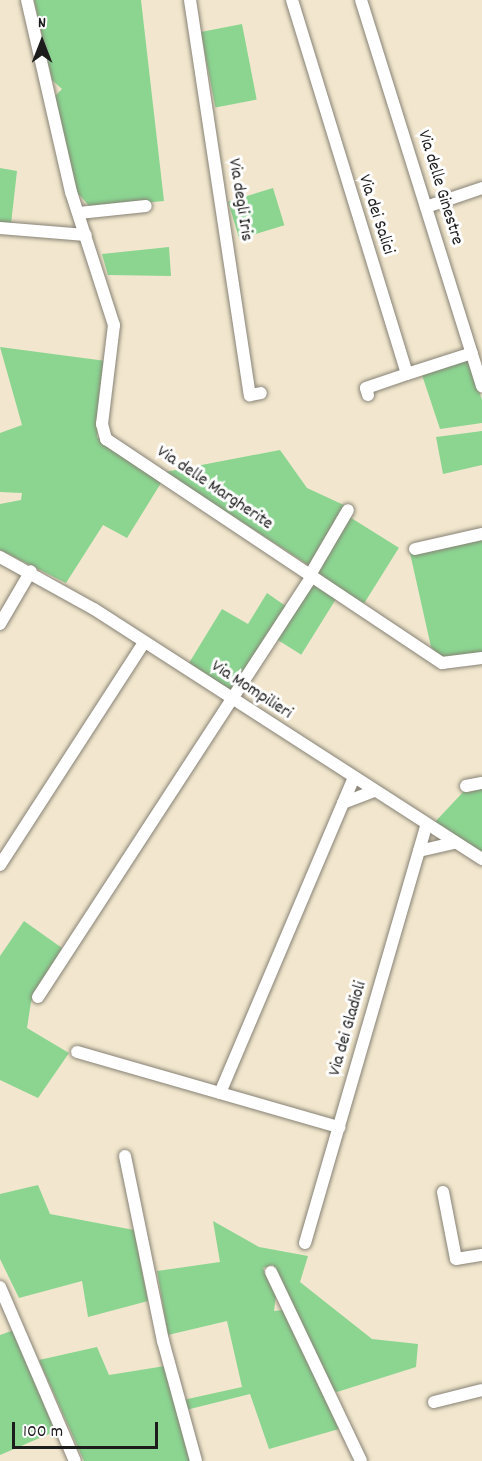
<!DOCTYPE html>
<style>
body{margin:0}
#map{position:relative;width:482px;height:1461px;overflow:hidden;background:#f2e7ce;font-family:Dekko,sans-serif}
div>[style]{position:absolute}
.green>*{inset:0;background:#8bd591;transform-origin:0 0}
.roads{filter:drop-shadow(0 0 2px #878275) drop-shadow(0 0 2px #878275)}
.minor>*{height:12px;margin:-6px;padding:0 6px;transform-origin:6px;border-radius:6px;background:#fff}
span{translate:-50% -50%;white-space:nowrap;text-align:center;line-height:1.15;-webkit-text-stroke:6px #fff;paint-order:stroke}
.street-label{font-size:18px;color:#1c1c1c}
.north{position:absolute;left:12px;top:12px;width:60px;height:60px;-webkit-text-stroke:4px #fff;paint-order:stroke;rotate:0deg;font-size:16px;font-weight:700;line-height:24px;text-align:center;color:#1c1c1c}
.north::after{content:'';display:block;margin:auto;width:21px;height:27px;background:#1c1c1c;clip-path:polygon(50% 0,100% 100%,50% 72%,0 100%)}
.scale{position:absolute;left:12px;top:1422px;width:146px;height:27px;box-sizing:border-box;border:3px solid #1c1c1c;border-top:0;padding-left:8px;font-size:18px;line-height:21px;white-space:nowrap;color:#1c1c1c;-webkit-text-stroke:4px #fff;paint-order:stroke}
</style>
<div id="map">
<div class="green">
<i style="clip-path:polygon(34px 0,141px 0,164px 201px,91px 208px,75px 190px,55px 96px,62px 89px,52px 80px)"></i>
<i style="left:242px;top:24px;width:77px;height:42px;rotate:79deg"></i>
<i style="clip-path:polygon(0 168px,17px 171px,11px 224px,0 222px)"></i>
<i style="left:273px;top:188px;width:39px;height:47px;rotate:73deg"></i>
<i style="clip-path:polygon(169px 247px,171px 276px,108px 275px,102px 254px)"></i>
<i style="clip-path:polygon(0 347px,106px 361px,97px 437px,161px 483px,127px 538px,103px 525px,66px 583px,0 550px,0 504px,21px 500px,22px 493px,0 492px,0 433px,22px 425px)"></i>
<i style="clip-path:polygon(469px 358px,482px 400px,482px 423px,440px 429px,422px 375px)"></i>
<i style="clip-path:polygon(482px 431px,482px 465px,443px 474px,436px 437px)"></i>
<i style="clip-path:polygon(280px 450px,307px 488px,346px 506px,310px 566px,165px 472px)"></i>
<i style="left:348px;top:516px;width:60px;height:66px;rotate:32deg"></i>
<i style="clip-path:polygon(482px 537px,482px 654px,439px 657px,431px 647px,410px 553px)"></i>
<i style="left:313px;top:583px;width:28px;height:67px;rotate:32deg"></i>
<i style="clip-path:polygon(267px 593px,287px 607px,231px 691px,189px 663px,222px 609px,248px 624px)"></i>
<i style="clip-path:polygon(482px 786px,482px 853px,434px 823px,465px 790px)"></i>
<i style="clip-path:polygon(24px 921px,62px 948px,31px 1002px,27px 1028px,69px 1053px,38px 1098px,0 1080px,0 956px)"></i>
<i style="clip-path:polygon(38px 1185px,50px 1214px,134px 1230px,148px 1301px,88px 1317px,82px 1281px,19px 1298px,0 1259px,0 1194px)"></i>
<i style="clip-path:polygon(213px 1221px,259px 1247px,308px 1256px,300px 1282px,372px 1339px,418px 1344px,416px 1367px,337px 1392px,330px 1388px,273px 1265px,263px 1268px,276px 1296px,274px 1311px,284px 1310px,339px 1429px,269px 1449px,250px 1394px,186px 1410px,183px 1400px,242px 1387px,227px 1321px,168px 1335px,157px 1271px,220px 1262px)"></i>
<i style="clip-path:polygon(14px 1330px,56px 1431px,0 1455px,0 1335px)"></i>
<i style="clip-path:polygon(97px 1347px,109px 1375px,165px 1366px,190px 1461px,84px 1461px,39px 1360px)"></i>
</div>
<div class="roads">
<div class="minor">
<i style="left:27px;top:0;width:197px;rotate:77.1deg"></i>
<i style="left:71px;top:192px;width:140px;rotate:72.1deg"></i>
<i style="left:114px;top:325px;width:100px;rotate:96.9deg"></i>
<i style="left:102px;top:424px;width:16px;rotate:75deg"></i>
<i style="left:106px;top:439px;width:404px;rotate:33.7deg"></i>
<i style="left:442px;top:663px;width:40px;rotate:-7.1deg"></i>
<i style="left:190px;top:0;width:400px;rotate:81.4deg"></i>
<i style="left:250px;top:395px;width:11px;rotate:-10deg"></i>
<i style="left:292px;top:0;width:391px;rotate:72.9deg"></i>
<i style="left:407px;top:374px;width:68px;rotate:-17.9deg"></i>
<i style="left:361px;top:0;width:405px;rotate:72.6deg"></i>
<i style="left:426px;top:207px;width:59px;rotate:-18.7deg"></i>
<i style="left:79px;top:213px;width:67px;rotate:-6deg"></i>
<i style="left:0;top:228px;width:86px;rotate:4.7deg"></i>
<i style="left:368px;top:395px;width:7px;rotate:-106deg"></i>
<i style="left:366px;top:388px;width:43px;rotate:-18.9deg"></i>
<i style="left:415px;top:549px;width:69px;rotate:-12.6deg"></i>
<i style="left:0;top:557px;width:107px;rotate:29deg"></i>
<i style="left:94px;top:609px;width:462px;rotate:32.8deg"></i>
<i style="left:310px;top:575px;width:75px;rotate:-59.7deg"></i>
<i style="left:0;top:624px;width:61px;rotate:-59.7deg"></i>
<i style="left:466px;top:786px;width:16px;rotate:-11deg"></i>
<i style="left:343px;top:803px;width:33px;rotate:-21deg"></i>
<i style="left:419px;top:851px;width:37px;rotate:-13deg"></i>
<i style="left:0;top:865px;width:263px;rotate:-57.1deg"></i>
<i style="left:38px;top:997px;width:502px;rotate:-56.94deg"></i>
<i style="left:77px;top:1052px;width:273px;rotate:16deg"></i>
<i style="left:220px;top:1093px;width:342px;rotate:-67deg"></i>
<i style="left:125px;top:1156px;width:189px;rotate:78.4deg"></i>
<i style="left:163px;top:1341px;width:124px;rotate:74.6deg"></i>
<i style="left:443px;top:1192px;width:68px;rotate:79deg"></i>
<i style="left:456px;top:1259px;width:26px;rotate:-9deg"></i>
<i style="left:305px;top:1243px;width:436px;rotate:-73.8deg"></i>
<i style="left:271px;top:1272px;width:209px;rotate:64.5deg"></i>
<i style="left:0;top:1287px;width:189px;rotate:66.7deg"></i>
<i style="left:434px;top:1402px;width:49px;rotate:-14deg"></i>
</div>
</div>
<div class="street-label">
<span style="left:439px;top:188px;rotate:73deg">Via delle Ginestre</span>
<span style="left:239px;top:200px;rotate:81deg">Via degli Iris</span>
<span style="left:375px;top:215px;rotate:72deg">Via dei Salici</span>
<span style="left:214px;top:489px;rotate:34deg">Via delle Margherite</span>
<span style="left:251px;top:691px;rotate:33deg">Via Mompilieri</span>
<span style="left:349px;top:1029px;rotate:-74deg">Via dei Gladioli</span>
</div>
<div class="north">N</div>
<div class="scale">100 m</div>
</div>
